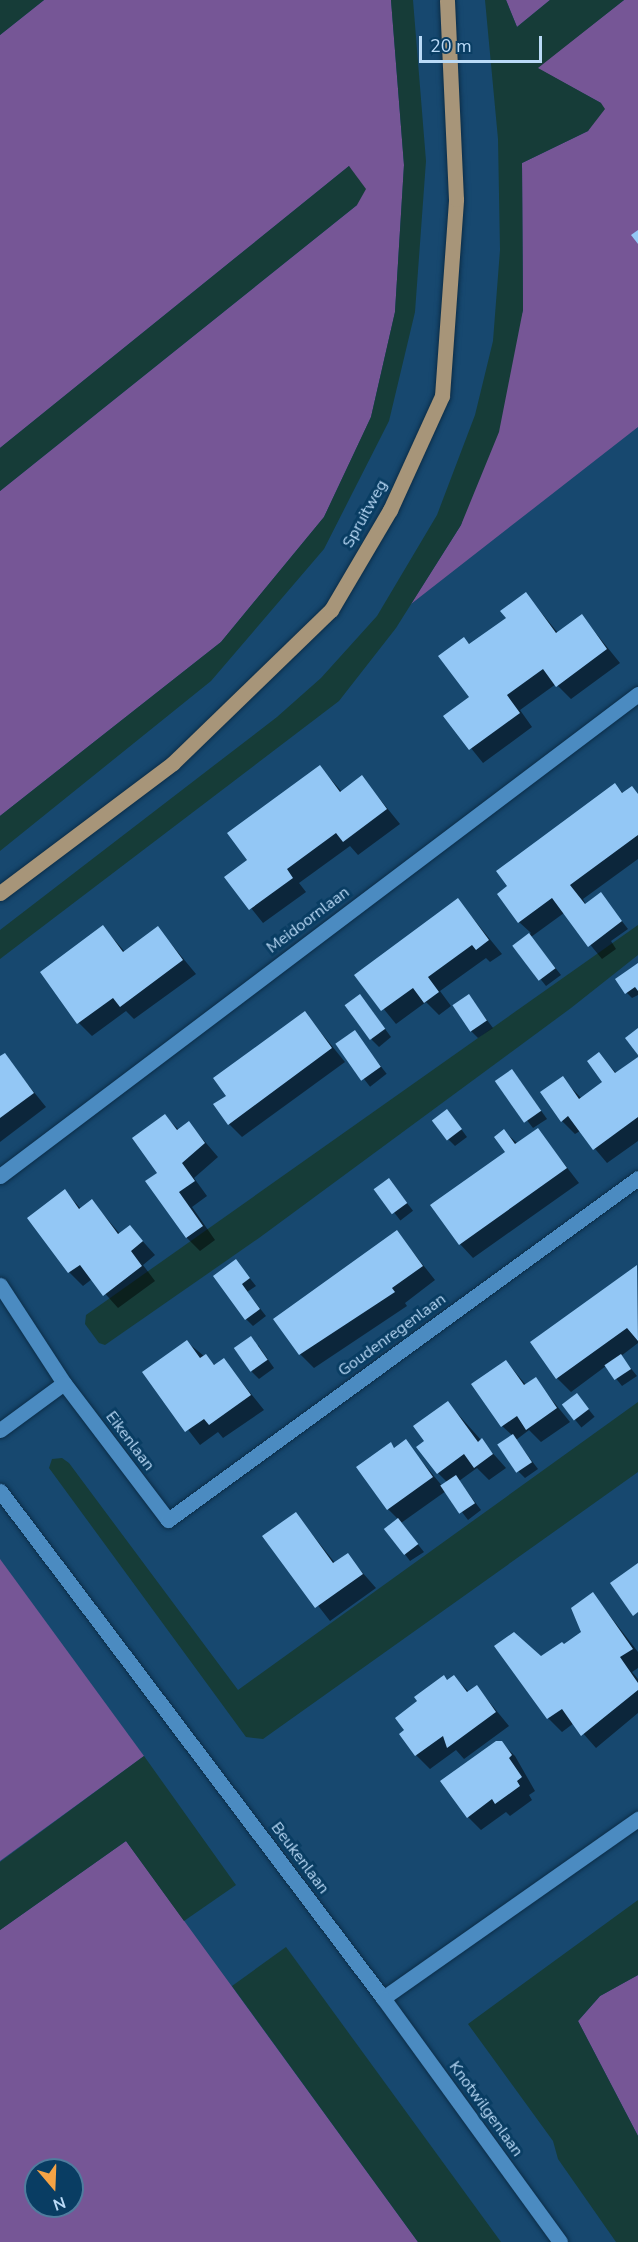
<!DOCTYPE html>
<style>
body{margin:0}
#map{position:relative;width:638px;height:2242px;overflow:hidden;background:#17486f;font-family:"Nunito Sans",sans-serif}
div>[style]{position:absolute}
.green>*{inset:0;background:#765696}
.water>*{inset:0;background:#163c38}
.shadow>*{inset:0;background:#0007;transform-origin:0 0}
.building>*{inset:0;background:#93c7f5;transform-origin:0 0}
.roads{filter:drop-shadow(0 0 2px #0b2d48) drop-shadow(0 0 2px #0b2d48)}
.minor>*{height:15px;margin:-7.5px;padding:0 7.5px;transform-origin:7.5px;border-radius:7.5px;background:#4b8bc1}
.major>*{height:15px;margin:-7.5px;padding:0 7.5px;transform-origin:7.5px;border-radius:7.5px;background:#a79579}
span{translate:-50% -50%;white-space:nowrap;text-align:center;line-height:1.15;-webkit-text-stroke:6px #093d63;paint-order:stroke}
.street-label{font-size:16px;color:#badaf7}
.north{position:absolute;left:24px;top:2158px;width:60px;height:60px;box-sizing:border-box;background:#093d63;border:2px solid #507c9e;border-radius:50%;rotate:161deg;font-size:16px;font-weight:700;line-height:24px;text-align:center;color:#badaf7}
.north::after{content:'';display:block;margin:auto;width:21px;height:27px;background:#f5a345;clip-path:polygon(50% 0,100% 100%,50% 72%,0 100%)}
.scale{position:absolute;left:419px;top:36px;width:123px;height:27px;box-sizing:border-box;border:3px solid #badaf7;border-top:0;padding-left:8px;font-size:18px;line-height:21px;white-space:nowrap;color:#badaf7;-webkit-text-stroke:4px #093d63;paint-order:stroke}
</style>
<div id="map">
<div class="green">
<i style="clip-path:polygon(44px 0,391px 0,404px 165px,395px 312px,371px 417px,324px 517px,221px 642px,0 816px,0 491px,357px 205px,349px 166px,0 448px,0 35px)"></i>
<i style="clip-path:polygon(506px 0,550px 0,517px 27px)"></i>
<i style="clip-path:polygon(624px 0,638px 0,638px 427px,411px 604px,461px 525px,523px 310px,522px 163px,588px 131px,601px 103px,537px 68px)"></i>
<i style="clip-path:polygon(0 1559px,144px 1756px,0 1861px)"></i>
<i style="clip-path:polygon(evenodd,126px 1841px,418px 2242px,0 2242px,0 1930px,126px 1841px,36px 2170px,72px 2170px,72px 2206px,36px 2206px,36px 2170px)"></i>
<i style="clip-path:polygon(638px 1975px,638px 2136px,578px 2021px,600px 1996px)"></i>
</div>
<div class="water">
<i style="clip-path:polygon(0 0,44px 0,0 35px)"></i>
<i style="clip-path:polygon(391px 0,413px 0,426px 161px,415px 312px,389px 421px,324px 549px,211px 681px,0 851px,0 816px,221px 642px,324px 517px,371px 417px,395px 312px,404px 165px)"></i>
<i style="clip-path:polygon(485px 0,506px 0,517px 27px,550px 0,624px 0,538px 68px,601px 103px,605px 109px,588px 131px,522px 163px,523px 310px,499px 432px,461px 525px,396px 628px,339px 701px,0 959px,0 930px,277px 717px,321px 678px,377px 616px,437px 515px,475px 415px,493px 341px,500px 250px,498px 139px)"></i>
<i style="clip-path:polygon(349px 166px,366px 189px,357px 205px,0 491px,0 448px)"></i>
<i style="clip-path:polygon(638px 925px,638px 955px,571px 1008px,259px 1238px,105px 1345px,99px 1343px,85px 1324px,86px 1315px)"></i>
<i style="clip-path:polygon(638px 1402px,638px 1472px,263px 1739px,246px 1737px,49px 1468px,52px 1459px,62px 1458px,69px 1463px,238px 1690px)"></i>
<i style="clip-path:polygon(144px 1756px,236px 1885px,184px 1921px,126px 1841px,0 1930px,0 1862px)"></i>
<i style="clip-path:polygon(638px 1900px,638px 1975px,600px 1996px,578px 2021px,638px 2136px,638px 2242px,616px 2242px,558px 2159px,553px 2141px,468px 2024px)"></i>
<i style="clip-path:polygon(286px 1947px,501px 2242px,418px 2242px,232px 1986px)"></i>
</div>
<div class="shadow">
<i style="clip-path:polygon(526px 594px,558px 633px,582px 616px,620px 663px,571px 699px,556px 684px,520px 710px,532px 727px,483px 763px,445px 716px,471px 697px,464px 639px,471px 645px,508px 618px)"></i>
<i style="clip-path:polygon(320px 767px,342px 792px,362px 777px,400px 824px,358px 855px,350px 846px,299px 883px,306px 892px,263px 923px,226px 877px,249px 860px)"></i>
<i style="clip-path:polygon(615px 785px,624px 794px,638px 794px,638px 859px,583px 899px,586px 905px,601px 894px,628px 929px,611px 941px,616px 949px,602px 959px,564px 913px,531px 937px,561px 975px,546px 986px,514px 946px,531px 933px,519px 922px)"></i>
<i style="clip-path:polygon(458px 900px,502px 954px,490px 962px,486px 958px,440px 991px,451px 1006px,439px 1015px,426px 1002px,396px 1024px,356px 975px)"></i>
<i style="clip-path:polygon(103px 927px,125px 952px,158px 928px,196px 974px,134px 1019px,126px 1011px,92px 1036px,79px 1023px)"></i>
<i style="clip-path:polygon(638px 965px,638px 995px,632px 998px,625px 991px)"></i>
<i style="clip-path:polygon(469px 996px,493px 1028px,478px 1038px,471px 1031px)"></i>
<i style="clip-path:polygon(366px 1003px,391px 1037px,379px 1047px,372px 1040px)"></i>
<i style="clip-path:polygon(305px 1013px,345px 1062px,242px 1137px,229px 1124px,228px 1096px)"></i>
<i style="left:354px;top:1032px;width:53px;height:21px;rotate:52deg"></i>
<i style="clip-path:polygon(599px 1054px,617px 1074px,638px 1059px,638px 1141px,607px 1163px,580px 1131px,575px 1134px,562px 1121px,562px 1078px,582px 1099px,604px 1082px)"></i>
<i style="clip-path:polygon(4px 1055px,46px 1107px,0 1142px,0 1058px)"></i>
<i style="clip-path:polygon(518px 1078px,547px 1119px,533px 1128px,497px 1082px)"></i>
<i style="clip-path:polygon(165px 1116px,179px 1130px,189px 1123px,218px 1157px,194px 1178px,207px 1196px,192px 1207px,215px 1240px,200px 1251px,187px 1238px,159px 1173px)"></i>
<i style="clip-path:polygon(453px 1118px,467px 1137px,455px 1146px,448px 1139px)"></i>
<i style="clip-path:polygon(538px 1130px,579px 1183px,473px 1258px,460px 1244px,507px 1152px,504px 1131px,518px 1144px)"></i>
<i style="left:389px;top:1180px;width:39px;height:16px;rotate:52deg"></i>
<i style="clip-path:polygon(65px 1191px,81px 1209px,92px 1201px,120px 1234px,130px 1227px,155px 1255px,143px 1265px,155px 1281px,118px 1308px,92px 1279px,83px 1286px,69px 1272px,29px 1218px)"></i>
<i style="clip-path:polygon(397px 1232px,435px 1280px,405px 1303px,407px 1306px,314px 1368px,300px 1354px)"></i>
<i style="clip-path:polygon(236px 1261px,256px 1286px,247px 1292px,266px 1316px,253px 1326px,246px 1319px)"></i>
<i style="clip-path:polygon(637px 1267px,638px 1343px,621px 1356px,637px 1376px,622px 1386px,606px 1366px,571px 1392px,557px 1378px)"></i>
<i style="clip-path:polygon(187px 1342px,216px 1366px,224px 1360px,264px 1410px,223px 1438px,218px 1432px,200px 1445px,144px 1373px)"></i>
<i style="clip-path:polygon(258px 1345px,274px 1368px,259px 1379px,252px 1372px)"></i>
<i style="clip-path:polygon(506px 1361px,526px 1385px,535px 1379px,570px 1422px,541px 1442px,529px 1430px,516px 1440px,538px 1469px,525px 1478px,518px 1471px,513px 1436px,502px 1426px)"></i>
<i style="left:577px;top:1395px;width:28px;height:17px;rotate:51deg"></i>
<i style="clip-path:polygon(448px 1403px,506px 1468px,489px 1480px,477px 1468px,459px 1481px,481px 1510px,468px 1520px,446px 1491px,401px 1523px,424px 1552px,410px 1561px,386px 1529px,398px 1519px,388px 1509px,390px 1444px,395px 1449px,405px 1441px,443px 1487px,448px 1483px,438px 1473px,426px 1441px)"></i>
<i style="clip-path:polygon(296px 1514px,335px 1563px,347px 1555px,376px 1588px,330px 1621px,264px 1536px)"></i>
<i style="clip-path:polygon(593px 1594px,638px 1652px,638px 1668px,632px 1672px,638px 1679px,638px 1713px,596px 1748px,574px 1723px,562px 1732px,548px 1718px,497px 1646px,541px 1658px,564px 1646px,582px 1633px)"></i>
<i style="clip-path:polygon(454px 1677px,469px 1692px,477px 1687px,509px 1726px,464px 1759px,456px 1750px,430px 1769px,416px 1755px,406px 1730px)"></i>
<i style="clip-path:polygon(501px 1742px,515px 1756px,535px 1791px,529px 1795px,532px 1800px,510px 1816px,506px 1812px,481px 1830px,468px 1817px)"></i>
</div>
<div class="building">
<i style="clip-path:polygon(638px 230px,638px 244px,631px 235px)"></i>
<i style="clip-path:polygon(526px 592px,556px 633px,582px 614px,607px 649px,556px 687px,543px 669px,507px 695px,520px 713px,469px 750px,443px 716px,469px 697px,438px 656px,464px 637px,469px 644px,506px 618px,500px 611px)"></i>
<i style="clip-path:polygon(320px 765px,340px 792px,362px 775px,387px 809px,343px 842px,336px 833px,287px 869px,293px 878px,249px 910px,224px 877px,247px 860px,227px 833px)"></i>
<i style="clip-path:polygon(615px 783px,622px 793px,632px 786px,638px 794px,638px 835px,570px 885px,585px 904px,601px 892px,622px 921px,588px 947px,552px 898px,518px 923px,497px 894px,507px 886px,496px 871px)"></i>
<i style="clip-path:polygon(458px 898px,489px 940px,476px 950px,472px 945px,428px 977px,439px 992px,424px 1003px,413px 988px,381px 1011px,354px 975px)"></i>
<i style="clip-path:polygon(103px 925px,123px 952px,158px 926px,183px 960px,120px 1007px,113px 998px,77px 1024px,40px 972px)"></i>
<i style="left:529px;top:933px;width:44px;height:21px;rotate:53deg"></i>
<i style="clip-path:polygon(638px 963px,638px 991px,635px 987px,625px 994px,615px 979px)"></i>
<i style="left:360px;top:994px;width:43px;height:19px;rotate:54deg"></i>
<i style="left:469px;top:994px;width:32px;height:20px;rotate:56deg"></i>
<i style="clip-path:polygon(305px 1011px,332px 1048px,228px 1125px,213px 1104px,226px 1096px,213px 1078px)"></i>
<i style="clip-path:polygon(638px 1028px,638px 1055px,625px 1038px)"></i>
<i style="left:355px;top:1030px;width:45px;height:24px;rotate:55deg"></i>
<i style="clip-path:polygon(599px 1052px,615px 1073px,638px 1057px,638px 1117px,593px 1150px,568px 1116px,561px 1122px,540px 1092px,563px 1076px,579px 1099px,602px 1082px,587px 1061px)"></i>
<i style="clip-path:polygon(5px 1053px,34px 1093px,0 1118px,0 1056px)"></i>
<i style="left:512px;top:1069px;width:51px;height:21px;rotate:55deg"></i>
<i style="left:447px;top:1109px;width:25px;height:19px;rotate:53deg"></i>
<i style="clip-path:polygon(165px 1114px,177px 1130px,189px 1121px,205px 1143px,182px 1163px,195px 1181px,179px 1192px,203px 1226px,186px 1238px,145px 1181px,157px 1173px,132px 1138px)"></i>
<i style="clip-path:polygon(538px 1128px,567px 1168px,459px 1245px,430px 1205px,505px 1152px,494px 1137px,504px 1129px,515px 1144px)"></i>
<i style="left:389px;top:1178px;width:31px;height:19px;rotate:54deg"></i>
<i style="clip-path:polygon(65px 1189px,79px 1209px,92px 1199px,118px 1234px,130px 1225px,143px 1241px,131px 1251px,142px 1266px,103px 1296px,80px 1265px,68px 1273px,27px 1218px)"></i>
<i style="clip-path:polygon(397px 1230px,423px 1266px,392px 1288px,395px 1292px,299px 1355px,273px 1319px)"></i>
<i style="clip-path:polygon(236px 1259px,250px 1278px,242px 1284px,260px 1309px,245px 1320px,213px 1276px)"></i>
<i style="clip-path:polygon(637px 1265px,638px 1341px,627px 1328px,556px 1379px,530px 1342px)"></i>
<i style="left:251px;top:1336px;width:29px;height:21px;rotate:55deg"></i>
<i style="clip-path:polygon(187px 1340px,200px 1358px,206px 1354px,214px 1365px,224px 1358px,251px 1395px,209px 1425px,204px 1419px,185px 1432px,142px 1372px)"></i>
<i style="left:621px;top:1354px;width:18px;height:20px;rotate:56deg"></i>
<i style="clip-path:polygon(506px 1360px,524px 1385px,536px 1377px,557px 1408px,526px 1430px,517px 1416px,501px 1427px,471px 1384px)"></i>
<i style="left:577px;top:1393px;width:20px;height:19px;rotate:53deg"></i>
<i style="clip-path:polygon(448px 1401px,478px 1442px,482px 1438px,493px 1454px,474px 1468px,464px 1454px,437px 1474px,416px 1447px,424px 1441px,413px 1426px)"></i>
<i style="left:513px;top:1434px;width:34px;height:19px;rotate:56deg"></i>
<i style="clip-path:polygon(406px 1439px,433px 1477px,387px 1510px,356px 1467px,391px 1442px,394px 1448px)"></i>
<i style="left:456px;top:1475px;width:34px;height:19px;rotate:56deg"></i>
<i style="clip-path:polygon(296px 1512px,333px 1563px,348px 1553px,363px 1574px,315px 1608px,262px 1536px)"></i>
<i style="left:398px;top:1518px;width:33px;height:18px;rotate:52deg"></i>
<i style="clip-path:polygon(638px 1563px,638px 1612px,633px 1616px,610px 1583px)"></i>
<i style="clip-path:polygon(593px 1592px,633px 1649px,620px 1657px,638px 1683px,638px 1690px,581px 1736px,562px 1709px,547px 1719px,494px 1646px,514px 1632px,541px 1656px,562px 1642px,564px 1644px,581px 1632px,571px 1608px)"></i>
<i style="clip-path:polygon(444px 1675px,447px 1680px,454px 1675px,467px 1692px,477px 1685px,496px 1712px,447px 1748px,443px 1736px,415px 1756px,399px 1734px,404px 1730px,395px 1718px,417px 1701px,414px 1697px)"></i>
<i style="clip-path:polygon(496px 1741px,502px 1741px,512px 1755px,509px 1758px,522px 1777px,517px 1781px,520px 1786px,495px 1804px,492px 1799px,467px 1818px,440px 1781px)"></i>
</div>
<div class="roads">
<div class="minor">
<i style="left:0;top:1176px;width:800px;rotate:-37.07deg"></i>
<i style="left:0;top:1285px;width:117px;rotate:56.9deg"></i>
<i style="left:64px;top:1383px;width:172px;rotate:52.8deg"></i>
<i style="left:168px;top:1520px;width:581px;rotate:-36.04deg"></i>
<i style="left:0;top:1430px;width:79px;rotate:-36.3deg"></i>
<i style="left:0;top:1491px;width:635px;rotate:52.93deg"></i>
<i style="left:383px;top:1998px;width:312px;rotate:-35.1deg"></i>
<i style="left:383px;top:1998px;width:301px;rotate:54deg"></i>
</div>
<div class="major">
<i style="left:0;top:893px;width:216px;rotate:-36.9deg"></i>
<i style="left:173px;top:763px;width:220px;rotate:-44.1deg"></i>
<i style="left:331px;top:610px;width:116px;rotate:-59.5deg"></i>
<i style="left:390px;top:510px;width:125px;rotate:-65.5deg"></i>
<i style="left:442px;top:396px;width:197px;rotate:-85.9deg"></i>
<i style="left:456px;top:199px;width:199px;rotate:-92.6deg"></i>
</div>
</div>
<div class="street-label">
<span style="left:365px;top:514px;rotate:-61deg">Spruitweg</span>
<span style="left:308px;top:920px;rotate:-37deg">Meidoornlaan</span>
<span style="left:392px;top:1335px;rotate:-36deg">Goudenregenlaan</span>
<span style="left:130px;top:1441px;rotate:53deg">Eikenlaan</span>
<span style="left:300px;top:1858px;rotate:53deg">Beukenlaan</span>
<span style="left:486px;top:2109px;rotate:54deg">Knotwilgenlaan</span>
</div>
<div class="north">N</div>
<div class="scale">20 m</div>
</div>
